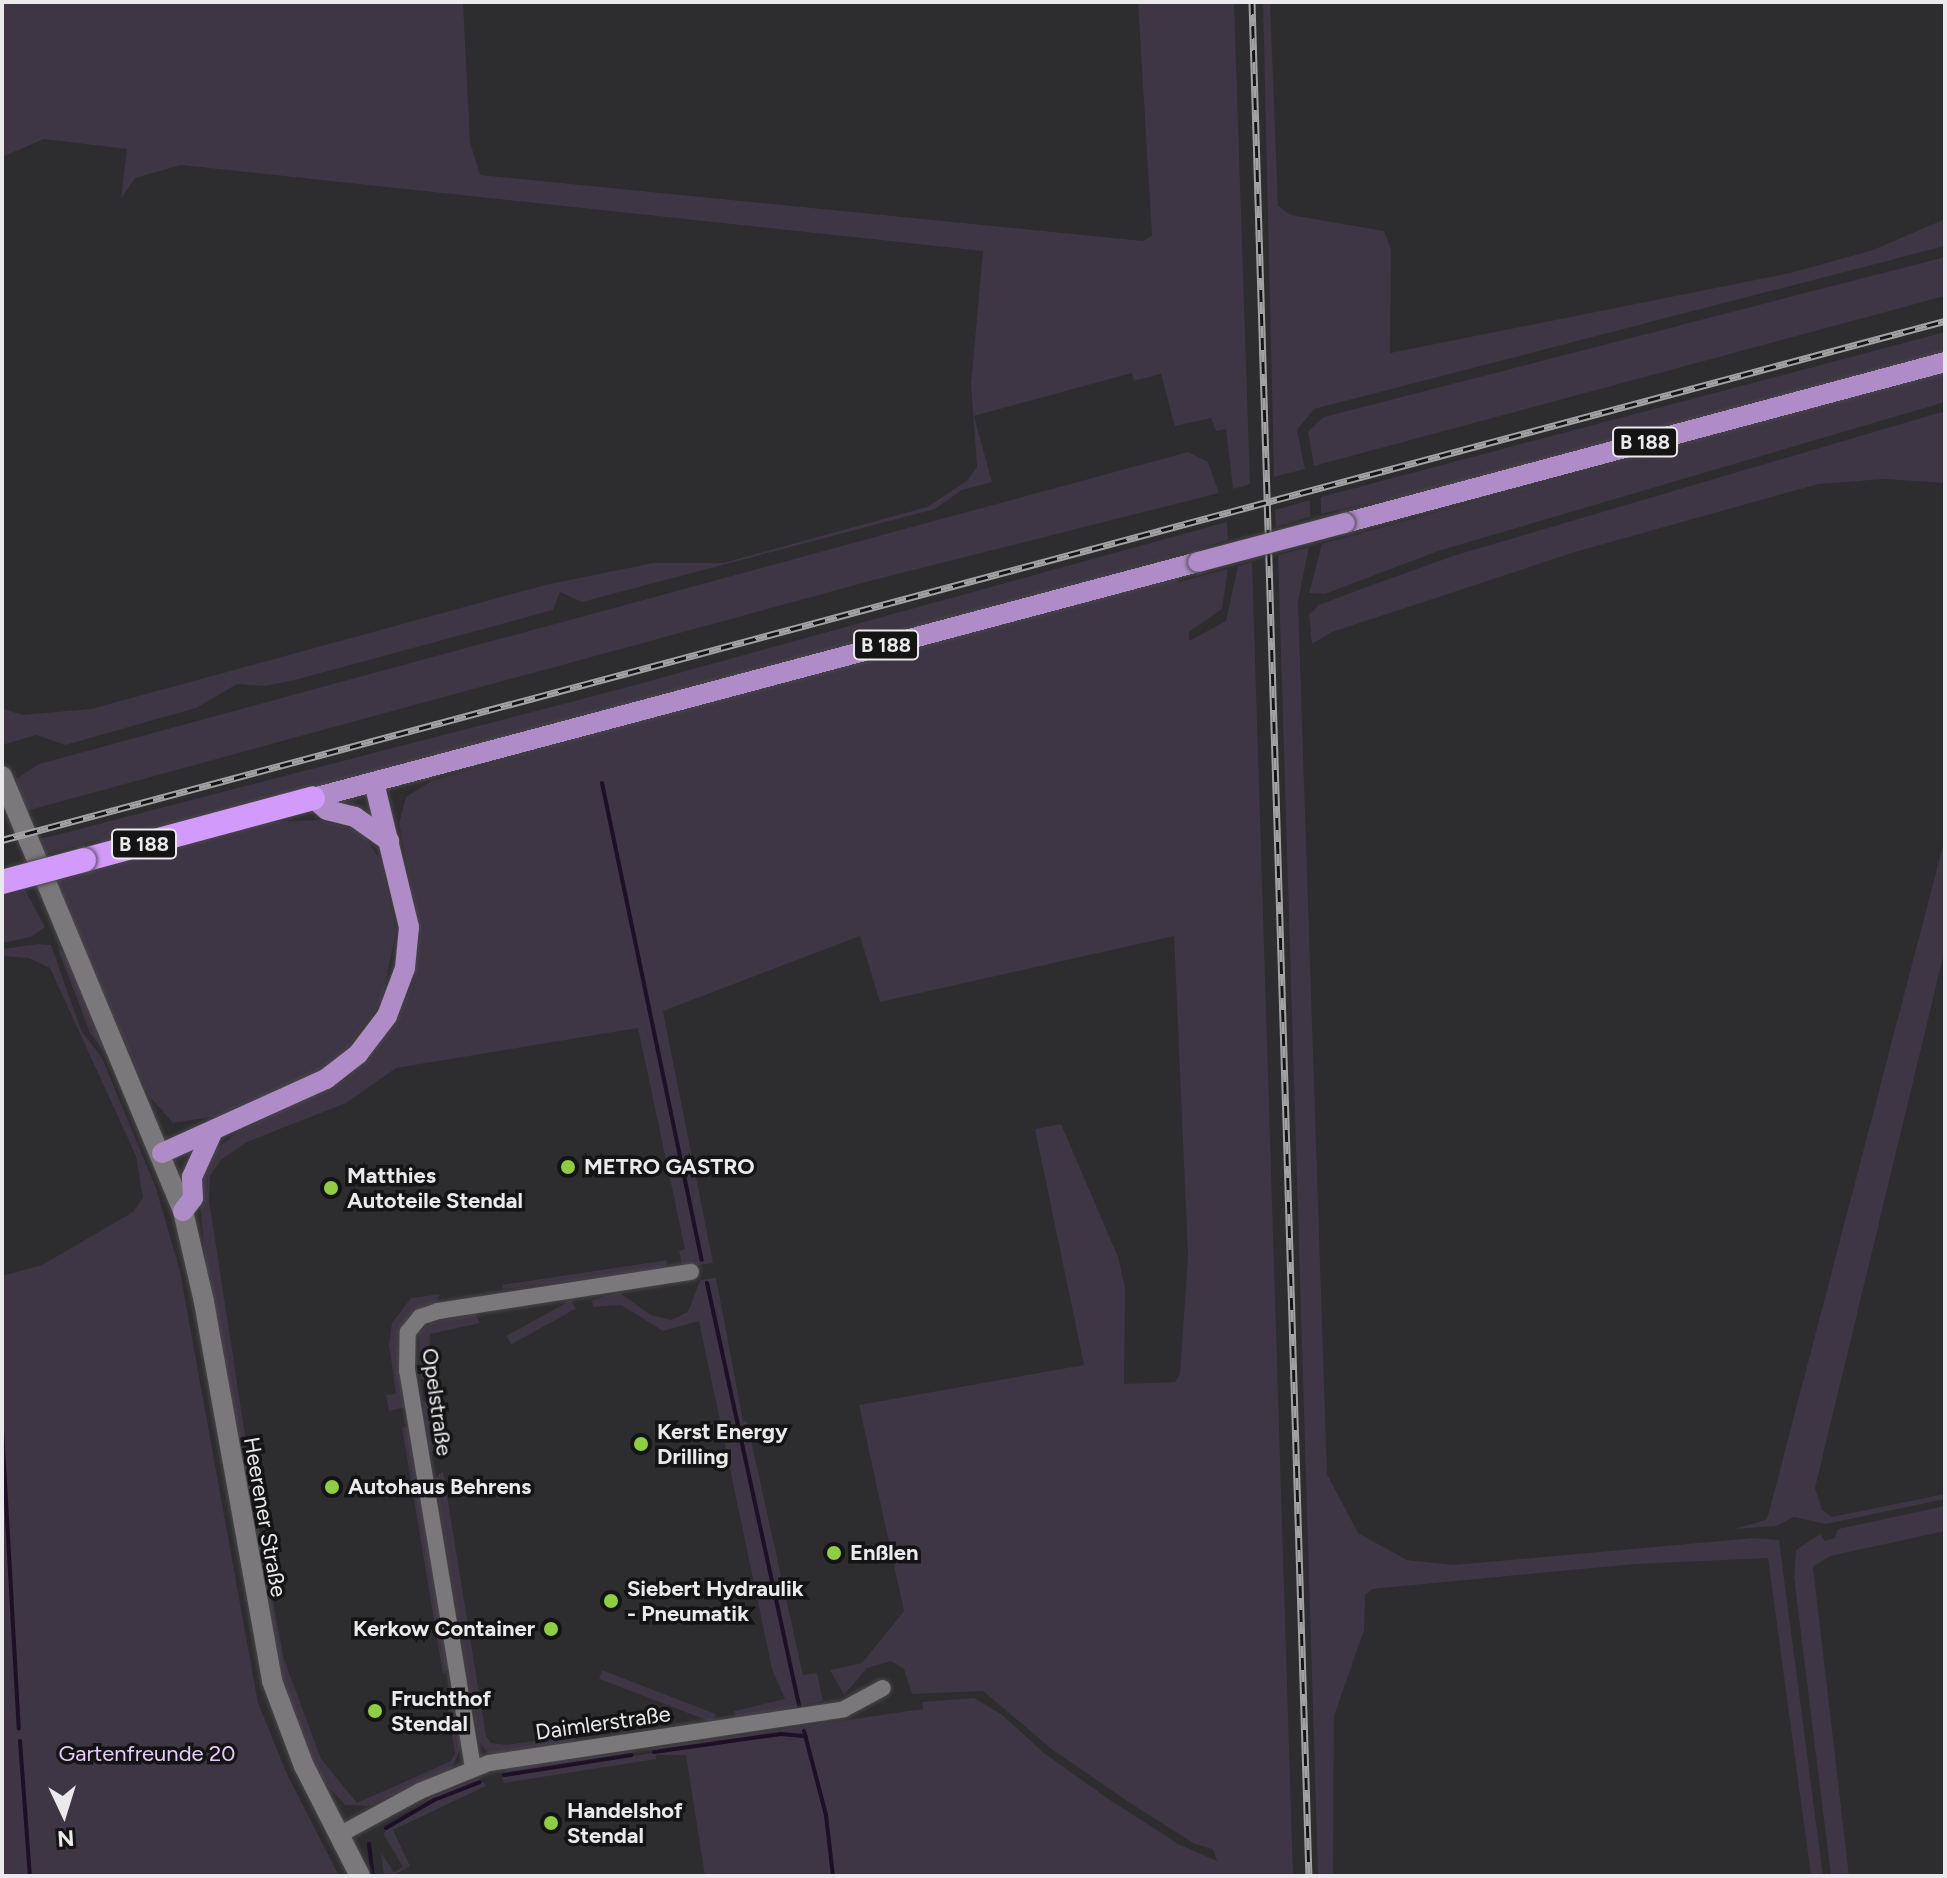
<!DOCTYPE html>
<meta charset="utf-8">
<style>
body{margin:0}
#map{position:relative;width:1947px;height:1878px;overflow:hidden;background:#2d2c2e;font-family:Figtree,sans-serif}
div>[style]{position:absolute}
.green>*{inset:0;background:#3e3545;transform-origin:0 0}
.stream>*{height:4px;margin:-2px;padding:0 2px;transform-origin:2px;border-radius:2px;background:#1d0f26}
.roads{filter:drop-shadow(0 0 2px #484749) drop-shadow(0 0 2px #484749)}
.street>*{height:16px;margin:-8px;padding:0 8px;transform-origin:8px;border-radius:8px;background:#7a787b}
.secondary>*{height:20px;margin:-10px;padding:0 10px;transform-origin:10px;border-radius:10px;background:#7a787b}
.primary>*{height:20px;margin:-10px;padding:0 10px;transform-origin:10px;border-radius:10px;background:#af8cc7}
.highway>*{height:24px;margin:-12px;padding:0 12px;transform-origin:12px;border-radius:12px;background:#d29afa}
.rail>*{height:7px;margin-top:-3.5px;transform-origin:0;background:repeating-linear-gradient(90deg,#151415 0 12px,#a2a1a3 0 24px);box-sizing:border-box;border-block:2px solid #a2a1a3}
.bridges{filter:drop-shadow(0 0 2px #484749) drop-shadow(0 0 2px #484749)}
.primary-bridge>*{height:20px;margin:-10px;padding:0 10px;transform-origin:10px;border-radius:10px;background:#af8cc7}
.highway-bridge>*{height:24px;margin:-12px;padding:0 12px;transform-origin:12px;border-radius:12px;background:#d29afa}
.dots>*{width:22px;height:22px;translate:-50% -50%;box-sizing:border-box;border:4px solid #151415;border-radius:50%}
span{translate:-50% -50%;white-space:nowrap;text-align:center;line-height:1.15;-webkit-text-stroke:7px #151415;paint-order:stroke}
.shield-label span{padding:2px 6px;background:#151415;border:2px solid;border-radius:6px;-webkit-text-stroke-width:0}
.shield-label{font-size:20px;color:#eae9eb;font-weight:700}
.poi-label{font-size:22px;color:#eae9eb;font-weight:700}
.left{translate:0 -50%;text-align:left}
.right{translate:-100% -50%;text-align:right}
.street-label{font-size:22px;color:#eae9eb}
.park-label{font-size:22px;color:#e8caff}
.frame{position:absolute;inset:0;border:4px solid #eae9eb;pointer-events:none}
.north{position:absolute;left:24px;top:1774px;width:80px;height:80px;-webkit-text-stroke:6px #151415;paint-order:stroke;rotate:176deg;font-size:22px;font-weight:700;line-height:32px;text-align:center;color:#eae9eb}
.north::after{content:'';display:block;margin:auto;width:28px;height:36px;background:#eae9eb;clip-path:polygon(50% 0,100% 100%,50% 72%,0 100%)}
</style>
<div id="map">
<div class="green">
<i style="clip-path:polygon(2px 2px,463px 2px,470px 142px,480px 175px,1143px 241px,1152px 235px,1138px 2px,1234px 2px,1250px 484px,1233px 489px,1226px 429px,1216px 431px,1211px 418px,1175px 426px,1161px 374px,1134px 381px,1132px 373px,974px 416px,992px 482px,962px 490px,935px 509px,582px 602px,560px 592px,553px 610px,295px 680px,264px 686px,237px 684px,196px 708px,65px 745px,36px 735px,2px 745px,2px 708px,22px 715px,91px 709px,545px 585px,653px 563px,723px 563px,927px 507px,967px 481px,977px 467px,971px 384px,983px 251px,181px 165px,135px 178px,121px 199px,127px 149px,44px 139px,2px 157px)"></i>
<i style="clip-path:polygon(1263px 2px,1270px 2px,1278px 206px,1291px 215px,1384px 231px,1391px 250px,1390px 353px,1790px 273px,1873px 250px,1945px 219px,1945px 246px,1314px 409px,1297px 430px,1305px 469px,1274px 477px)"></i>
<i style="clip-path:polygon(1945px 257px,1945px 296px,1314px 466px,1308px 431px,1324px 417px)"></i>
<i style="clip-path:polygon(1945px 332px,1945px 352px,1456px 484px,1321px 514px,1321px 497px)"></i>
<i style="clip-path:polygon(1945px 371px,1945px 402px,1438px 551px,1325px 594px,1309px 593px,1322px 544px)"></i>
<i style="clip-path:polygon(1945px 411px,1945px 483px,1884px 479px,1818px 484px,1575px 552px,1332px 632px,1312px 644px,1309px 615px,1319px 605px,1361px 589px,1456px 555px)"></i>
<i style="clip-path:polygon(1188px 452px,1208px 462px,1219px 493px,870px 581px,26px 811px,19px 792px,16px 779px,39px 764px)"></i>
<i style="clip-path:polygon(1310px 500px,1310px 517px,1276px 527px,1275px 510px)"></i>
<i style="clip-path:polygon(1227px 522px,1228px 540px,1005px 604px,105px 844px,99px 840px,43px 855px,37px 840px,613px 691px)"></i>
<i style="clip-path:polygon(1309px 547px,1298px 601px,1327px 1474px,1358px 1533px,1407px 1560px,1453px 1565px,1754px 1538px,1779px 1540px,1823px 1876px,1811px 1876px,1768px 1558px,1635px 1564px,1372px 1589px,1365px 1595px,1364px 1630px,1334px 1716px,1333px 1876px,1318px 1876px,1278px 555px)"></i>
<i style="clip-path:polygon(1252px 562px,1293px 1876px,705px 1876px,686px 1755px,656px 1755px,656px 1759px,504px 1783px,502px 1776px,506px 1769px,631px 1751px,634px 1756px,652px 1753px,653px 1748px,923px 1709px,922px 1702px,974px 1698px,1001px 1714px,1044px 1753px,1107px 1798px,1180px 1845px,1217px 1861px,1213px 1849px,1195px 1844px,1133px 1805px,1053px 1750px,983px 1691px,912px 1694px,904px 1669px,891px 1661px,867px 1668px,844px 1695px,830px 1670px,862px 1663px,904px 1611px,859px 1405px,1084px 1365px,1035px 1129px,1061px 1124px,1118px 1257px,1125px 1287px,1124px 1384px,1175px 1382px,1180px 1374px,1188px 1256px,1174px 936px,880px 1002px,860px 936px,663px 1011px,713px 1263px,683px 1267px,679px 1251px,685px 1249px,638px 1028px,396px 1068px,346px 1103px,247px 1142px,221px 1160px,210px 1176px,209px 1200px,262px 1546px,284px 1659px,321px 1759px,357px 1803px,451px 1761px,455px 1754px,445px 1690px,454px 1699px,462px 1745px,452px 1768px,369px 1806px,345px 1805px,320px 1778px,285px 1696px,206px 1269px,198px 1181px,212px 1152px,238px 1132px,347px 1078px,396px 1022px,413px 983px,420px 934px,399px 823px,406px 797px,431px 781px,591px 734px,1176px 578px,1178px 582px,1228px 569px,1222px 609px,1189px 632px,1189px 641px,1226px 621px,1238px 566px)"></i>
<i style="clip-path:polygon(320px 820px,362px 832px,381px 861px,396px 931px,382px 1000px,349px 1047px,323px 1069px,218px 1116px,173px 1123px,148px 1095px,54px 882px,265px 822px)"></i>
<i style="clip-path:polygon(1945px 838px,1945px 949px,1815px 1488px,1822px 1510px,1832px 1517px,1945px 1494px,1945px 1499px,1826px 1524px,1794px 1517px,1776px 1526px,1734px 1529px,1766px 1520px,1769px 1512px)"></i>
<i style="clip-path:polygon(25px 890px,45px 927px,31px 937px,2px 943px,2px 897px)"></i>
<i style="clip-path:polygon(38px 944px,51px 945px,81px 1030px,102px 1058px,156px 1188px,180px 1271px,258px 1703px,287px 1774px,339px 1876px,2px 1876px,2px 1276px,42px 1265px,133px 1212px,143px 1198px,136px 1156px,50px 968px,29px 958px,2px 956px,2px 949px)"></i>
<i style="clip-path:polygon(57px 947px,70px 958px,111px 1060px,90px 1033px)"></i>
<i style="clip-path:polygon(667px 1260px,666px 1269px,503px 1289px,502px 1285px)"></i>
<i style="clip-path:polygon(716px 1278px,743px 1421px,747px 1422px,803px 1675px,817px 1673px,823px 1701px,736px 1718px,734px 1711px,785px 1699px,772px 1669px,699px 1321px,663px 1331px,621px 1305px,593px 1307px,592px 1300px,618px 1292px,651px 1315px,671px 1320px,688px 1312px,700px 1280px)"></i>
<i style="clip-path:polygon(440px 1294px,436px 1303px,410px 1315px,400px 1330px,406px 1407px,389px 1411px,386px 1395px,396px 1394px,389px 1345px,392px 1323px,411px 1298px)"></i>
<i style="left:571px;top:1300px;width:10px;height:74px;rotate:61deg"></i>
<i style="clip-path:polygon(475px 1314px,480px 1323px,430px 1334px,428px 1380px,420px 1379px,419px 1332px,431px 1323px)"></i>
<i style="clip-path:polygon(431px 1397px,440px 1454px,436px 1454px,430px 1452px,423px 1402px)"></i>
<i style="clip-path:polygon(402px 1427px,408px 1428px,449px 1668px,443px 1674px)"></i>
<i style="clip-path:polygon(443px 1471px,486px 1736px,491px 1743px,506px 1745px,578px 1734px,574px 1742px,498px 1754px,488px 1753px,479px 1742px,435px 1478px)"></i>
<i style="clip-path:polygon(1945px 1506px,1945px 1531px,1830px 1556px,1813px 1567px,1849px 1876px,1831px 1876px,1794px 1577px,1796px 1550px,1820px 1534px,1825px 1541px,1835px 1538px,1838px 1529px)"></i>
<i style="left:716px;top:1714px;width:9px;height:122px;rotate:111deg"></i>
<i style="clip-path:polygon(479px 1778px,486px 1786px,393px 1830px,410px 1866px,393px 1876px,384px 1876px,381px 1853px,394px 1872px,403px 1867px,384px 1835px,386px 1827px,432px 1797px)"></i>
</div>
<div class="stream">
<i style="left:602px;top:783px;width:487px;rotate:78.2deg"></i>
<i style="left:707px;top:1283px;width:433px;rotate:77.7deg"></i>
<i style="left:2px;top:1429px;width:300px;rotate:86.8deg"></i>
<i style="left:804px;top:1731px;width:87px;rotate:75.3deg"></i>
<i style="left:826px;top:1815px;width:61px;rotate:83.5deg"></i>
<i style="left:20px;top:1741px;width:135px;rotate:85.8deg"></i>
<i style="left:654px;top:1752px;width:128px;rotate:-8.1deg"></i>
<i style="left:781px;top:1734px;width:25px;rotate:5deg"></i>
<i style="left:504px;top:1775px;width:129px;rotate:-8.9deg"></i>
<i style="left:386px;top:1828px;width:56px;rotate:-30.3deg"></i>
<i style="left:434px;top:1800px;width:49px;rotate:-21.4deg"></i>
<i style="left:369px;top:1844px;width:32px;rotate:83deg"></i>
</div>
<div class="roads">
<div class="street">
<i style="left:473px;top:1768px;width:402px;rotate:-99.4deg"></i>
<i style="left:407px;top:1371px;width:39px;rotate:-89deg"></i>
<i style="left:408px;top:1332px;width:19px;rotate:-51deg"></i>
<i style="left:420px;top:1317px;width:19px;rotate:-18deg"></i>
<i style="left:438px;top:1311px;width:256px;rotate:-8.8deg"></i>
<i style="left:339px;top:1835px;width:92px;rotate:-28.5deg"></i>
<i style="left:420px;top:1791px;width:74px;rotate:-22.1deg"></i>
<i style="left:489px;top:1763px;width:359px;rotate:-8.6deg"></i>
<i style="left:844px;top:1709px;width:44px;rotate:-28.3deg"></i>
</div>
<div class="secondary">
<i style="left:2px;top:776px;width:471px;rotate:67.4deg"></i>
<i style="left:183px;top:1211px;width:93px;rotate:77deg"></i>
<i style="left:204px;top:1302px;width:385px;rotate:79.8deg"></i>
<i style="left:272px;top:1681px;width:91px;rotate:69.4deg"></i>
<i style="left:304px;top:1766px;width:123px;rotate:63deg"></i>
</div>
<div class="primary">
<i style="left:1345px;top:523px;width:621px;rotate:-15.02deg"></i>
<i style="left:313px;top:798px;width:916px;rotate:-14.93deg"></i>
<i style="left:313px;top:798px;width:18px;rotate:41deg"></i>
<i style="left:327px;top:810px;width:29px;rotate:14deg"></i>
<i style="left:355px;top:817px;width:42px;rotate:35.2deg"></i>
<i style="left:162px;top:1153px;width:180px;rotate:-24.3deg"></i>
<i style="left:326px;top:1079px;width:41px;rotate:-38deg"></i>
<i style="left:358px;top:1054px;width:48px;rotate:-52.7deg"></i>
<i style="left:387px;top:1016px;width:51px;rotate:-69.4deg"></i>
<i style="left:405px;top:968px;width:41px;rotate:-84.4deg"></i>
<i style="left:409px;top:927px;width:149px;rotate:-103.6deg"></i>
<i style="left:183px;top:1211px;width:16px;rotate:-52deg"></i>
<i style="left:193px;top:1198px;width:21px;rotate:-93deg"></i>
<i style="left:192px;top:1177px;width:48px;rotate:-65.6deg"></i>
</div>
<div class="highway">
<i style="left:84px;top:860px;width:237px;rotate:-15.1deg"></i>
</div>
</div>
<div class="rail">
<i style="left:1252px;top:2px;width:1875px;rotate:88.26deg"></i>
<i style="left:2px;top:840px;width:2011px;rotate:-14.96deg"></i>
</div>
<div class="bridges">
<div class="primary-bridge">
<i style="left:1198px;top:562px;width:152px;rotate:-14.9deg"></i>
</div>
<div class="highway-bridge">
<i style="left:2px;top:882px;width:85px;rotate:-15deg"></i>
</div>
</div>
<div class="dots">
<i style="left:568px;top:1167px;background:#8fcd41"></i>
<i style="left:331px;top:1188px;background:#8fcd41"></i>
<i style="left:641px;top:1444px;background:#8fcd41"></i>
<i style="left:332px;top:1487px;background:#8fcd41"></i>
<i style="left:834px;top:1553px;background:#8fcd41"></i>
<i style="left:611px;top:1601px;background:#8fcd41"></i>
<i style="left:551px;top:1629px;background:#8fcd41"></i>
<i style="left:375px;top:1711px;background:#8fcd41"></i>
<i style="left:551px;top:1823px;background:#8fcd41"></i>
</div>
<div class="shield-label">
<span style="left:1645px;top:442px">B 188</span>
<span style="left:886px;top:645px">B 188</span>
<span style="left:144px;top:844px">B 188</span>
</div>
<div class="poi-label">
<span class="left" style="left:584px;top:1167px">METRO GASTRO</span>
<span class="left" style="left:347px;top:1188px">Matthies<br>Autoteile Stendal</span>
<span class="left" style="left:657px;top:1444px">Kerst Energy<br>Drilling</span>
<span class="left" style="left:348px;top:1487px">Autohaus Behrens</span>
<span class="left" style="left:850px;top:1553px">Enßlen</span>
<span class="left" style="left:627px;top:1601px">Siebert Hydraulik<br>- Pneumatik</span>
<span class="right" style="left:535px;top:1629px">Kerkow Container</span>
<span class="left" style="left:391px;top:1711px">Fruchthof<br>Stendal</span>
<span class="left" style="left:567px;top:1823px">Handelshof<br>Stendal</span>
</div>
<div class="street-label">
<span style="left:437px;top:1402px;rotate:82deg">Opelstraße</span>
<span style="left:265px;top:1517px;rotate:80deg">Heerener Straße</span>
<span style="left:603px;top:1723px;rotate:-8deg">Daimlerstraße</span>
</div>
<div class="park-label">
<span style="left:147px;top:1754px">Gartenfreunde 20</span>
</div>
<div class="frame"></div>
<div class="north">N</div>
</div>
